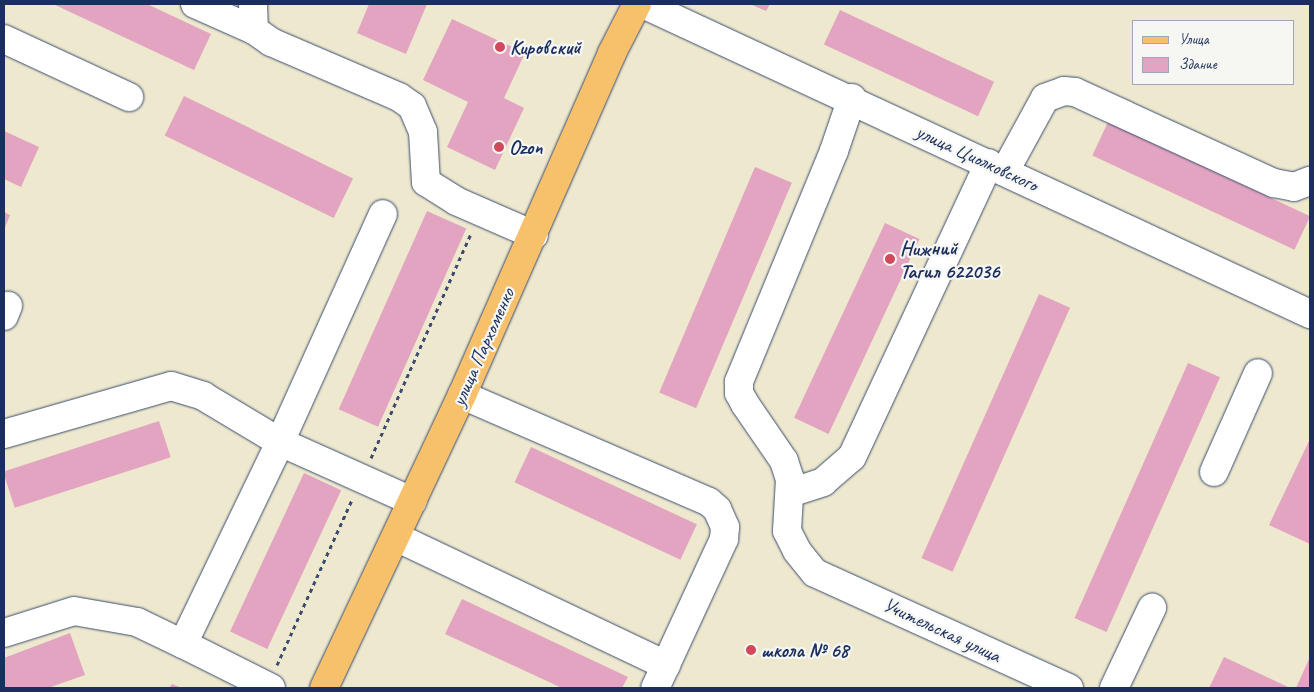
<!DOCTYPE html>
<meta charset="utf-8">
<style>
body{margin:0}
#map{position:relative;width:1314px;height:692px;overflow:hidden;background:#ede8ce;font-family:Caveat,sans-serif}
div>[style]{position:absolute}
.building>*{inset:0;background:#e2a4c0;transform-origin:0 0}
.path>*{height:3px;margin-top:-1.5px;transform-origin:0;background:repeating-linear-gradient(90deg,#3a4b6f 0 4px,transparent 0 8px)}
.roads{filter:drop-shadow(0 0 1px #3a4b6f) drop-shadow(0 0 1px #3a4b6f)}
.minor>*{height:28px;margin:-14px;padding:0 14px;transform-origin:14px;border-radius:14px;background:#fff}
.major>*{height:28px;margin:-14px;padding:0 14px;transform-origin:14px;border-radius:14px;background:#f7c06b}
.dots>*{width:14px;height:14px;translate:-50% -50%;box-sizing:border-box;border:2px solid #f6f6f2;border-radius:50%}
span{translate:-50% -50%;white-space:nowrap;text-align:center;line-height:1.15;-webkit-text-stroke:4.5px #f6f6f2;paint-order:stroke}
.poi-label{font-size:20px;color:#1b2f5e;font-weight:700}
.left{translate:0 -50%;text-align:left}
.street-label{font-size:20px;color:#1b2f5e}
.frame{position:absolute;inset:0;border:5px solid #1b2f5e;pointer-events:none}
.legend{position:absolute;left:1132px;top:20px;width:162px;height:65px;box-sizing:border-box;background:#f6f6f2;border:1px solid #9ea6b7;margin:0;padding:6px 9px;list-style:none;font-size:15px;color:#1b2f5e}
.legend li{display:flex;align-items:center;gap:10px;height:25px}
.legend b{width:25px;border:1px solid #9ea6b7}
</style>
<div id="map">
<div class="building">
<i style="clip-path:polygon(53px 4px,147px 4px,211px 34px,194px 70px)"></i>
<i style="clip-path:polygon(369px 4px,427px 4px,406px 54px,357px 33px)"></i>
<i style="clip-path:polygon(750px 4px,770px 4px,766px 11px)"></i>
<i style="left:840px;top:10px;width:170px;height:38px;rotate:25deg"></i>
<i style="clip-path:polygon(452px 19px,525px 53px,504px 98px,524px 108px,495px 170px,447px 147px,468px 102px,423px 80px)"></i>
<i style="left:184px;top:96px;width:188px;height:44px;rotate:26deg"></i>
<i style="left:1108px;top:122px;width:223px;height:37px;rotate:25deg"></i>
<i style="clip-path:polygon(4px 131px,39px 147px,21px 187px,4px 179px)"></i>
<i style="left:755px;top:167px;width:40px;height:245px;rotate:23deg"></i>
<i style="left:427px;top:211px;width:43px;height:217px;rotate:24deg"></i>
<i style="clip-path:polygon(4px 212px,10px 215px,4px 230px)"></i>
<i style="left:885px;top:223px;width:38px;height:215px;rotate:25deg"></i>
<i style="left:1039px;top:294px;width:34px;height:289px;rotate:24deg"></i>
<i style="left:1188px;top:363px;width:35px;height:279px;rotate:24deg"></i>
<i style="left:159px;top:421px;width:38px;height:164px;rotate:72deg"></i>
<i style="clip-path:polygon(1310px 439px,1310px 544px,1269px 525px)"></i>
<i style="left:531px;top:447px;width:183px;height:39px;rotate:25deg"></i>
<i style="left:304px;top:473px;width:41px;height:175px;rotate:25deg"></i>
<i style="clip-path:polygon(462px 599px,628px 677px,622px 688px,562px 688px,445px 634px)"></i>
<i style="clip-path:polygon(70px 633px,85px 675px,48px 688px,4px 688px,4px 658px)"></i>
<i style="clip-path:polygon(1224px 657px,1290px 688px,1209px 688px)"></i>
<i style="clip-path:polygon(1310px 657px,1310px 688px,1296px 688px)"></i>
<i style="clip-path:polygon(172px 684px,182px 688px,169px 688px)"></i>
</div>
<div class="path">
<i style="left:371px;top:458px;width:246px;rotate:-66deg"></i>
<i style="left:277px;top:665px;width:181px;rotate:-65.6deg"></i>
</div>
<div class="roads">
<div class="minor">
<i style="left:195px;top:4px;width:64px;rotate:23.8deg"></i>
<i style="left:253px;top:4px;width:26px;rotate:88deg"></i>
<i style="left:254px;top:30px;width:21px;rotate:35deg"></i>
<i style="left:271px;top:42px;width:139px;rotate:23.3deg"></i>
<i style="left:399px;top:97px;width:16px;rotate:35deg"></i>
<i style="left:412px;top:106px;width:28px;rotate:67deg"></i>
<i style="left:423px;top:132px;width:50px;rotate:86.6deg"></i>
<i style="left:426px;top:182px;width:36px;rotate:32deg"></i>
<i style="left:456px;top:201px;width:85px;rotate:23.6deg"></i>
<i style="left:643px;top:4px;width:736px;rotate:24.93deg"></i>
<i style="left:4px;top:39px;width:138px;rotate:24.9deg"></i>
<i style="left:852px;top:98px;width:56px;rotate:108.8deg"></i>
<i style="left:834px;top:151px;width:250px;rotate:112.4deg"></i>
<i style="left:739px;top:382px;width:11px;rotate:90deg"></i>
<i style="left:739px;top:393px;width:13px;rotate:61deg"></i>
<i style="left:745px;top:404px;width:69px;rotate:55.6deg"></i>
<i style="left:784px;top:461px;width:19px;rotate:72deg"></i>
<i style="left:790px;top:479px;width:52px;rotate:93.3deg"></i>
<i style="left:787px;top:531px;width:22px;rotate:63deg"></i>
<i style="left:797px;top:551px;width:28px;rotate:51deg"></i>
<i style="left:815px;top:573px;width:279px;rotate:24.4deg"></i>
<i style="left:1005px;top:171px;width:83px;rotate:-61.3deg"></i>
<i style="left:1045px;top:98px;width:20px;rotate:-20deg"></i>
<i style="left:1064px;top:91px;width:11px;rotate:5deg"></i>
<i style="left:1075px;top:92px;width:219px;rotate:24.6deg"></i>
<i style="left:1274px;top:183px;width:20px;rotate:11deg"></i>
<i style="left:1294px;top:187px;width:17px;rotate:-21deg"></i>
<i style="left:4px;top:316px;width:11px;rotate:-68deg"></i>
<i style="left:462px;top:395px;width:269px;rotate:23.4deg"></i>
<i style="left:709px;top:502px;width:11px;rotate:41deg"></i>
<i style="left:717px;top:509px;width:20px;rotate:66deg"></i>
<i style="left:725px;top:527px;width:12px;rotate:95deg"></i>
<i style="left:724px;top:539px;width:164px;rotate:114.8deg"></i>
<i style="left:4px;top:434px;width:174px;rotate:-16deg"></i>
<i style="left:171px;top:386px;width:34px;rotate:17deg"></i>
<i style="left:203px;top:396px;width:90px;rotate:30.9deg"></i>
<i style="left:280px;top:442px;width:145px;rotate:24.1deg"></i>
<i style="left:1214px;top:472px;width:108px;rotate:-66deg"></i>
<i style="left:790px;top:493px;width:35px;rotate:-18deg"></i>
<i style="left:823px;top:482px;width:38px;rotate:-41deg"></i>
<i style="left:852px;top:457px;width:324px;rotate:-65deg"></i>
<i style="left:396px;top:537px;width:299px;rotate:25.4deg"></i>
<i style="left:4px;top:633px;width:73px;rotate:-17.4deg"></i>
<i style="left:74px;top:611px;width:64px;rotate:9.9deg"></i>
<i style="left:137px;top:622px;width:51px;rotate:25.6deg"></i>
<i style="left:271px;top:688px;width:98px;rotate:-153.4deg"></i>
<i style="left:183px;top:644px;width:224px;rotate:-64.3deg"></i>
<i style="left:280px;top:442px;width:250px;rotate:-65.7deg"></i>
<i style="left:1114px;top:688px;width:89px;rotate:-64.6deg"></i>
</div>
<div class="major">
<i style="left:324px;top:688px;width:324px;rotate:-64.8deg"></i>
<i style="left:462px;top:395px;width:373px;rotate:-66.3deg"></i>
<i style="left:612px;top:53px;width:55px;rotate:-63deg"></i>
</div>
</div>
<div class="dots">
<i style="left:500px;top:47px;background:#d1495b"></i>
<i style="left:499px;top:147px;background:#d1495b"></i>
<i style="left:890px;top:259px;background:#d1495b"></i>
<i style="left:751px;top:650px;background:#d1495b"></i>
</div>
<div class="poi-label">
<span class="left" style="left:510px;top:47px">Кировский</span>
<span class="left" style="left:509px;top:147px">Ozon</span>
<span class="left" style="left:900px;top:260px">Нижний<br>Тагил 622036</span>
<span class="left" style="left:761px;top:650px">школа № 68</span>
</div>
<div class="street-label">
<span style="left:977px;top:158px;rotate:25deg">улица Циолковского</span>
<span style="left:483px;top:347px;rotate:-66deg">улица Пархоменко</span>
<span style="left:942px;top:630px;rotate:25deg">Учительская улица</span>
</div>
<div class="frame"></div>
<ul class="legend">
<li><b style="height:6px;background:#f7c06b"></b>Улица</li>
<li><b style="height:14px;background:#e2a4c0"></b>Здание</li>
</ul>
</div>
